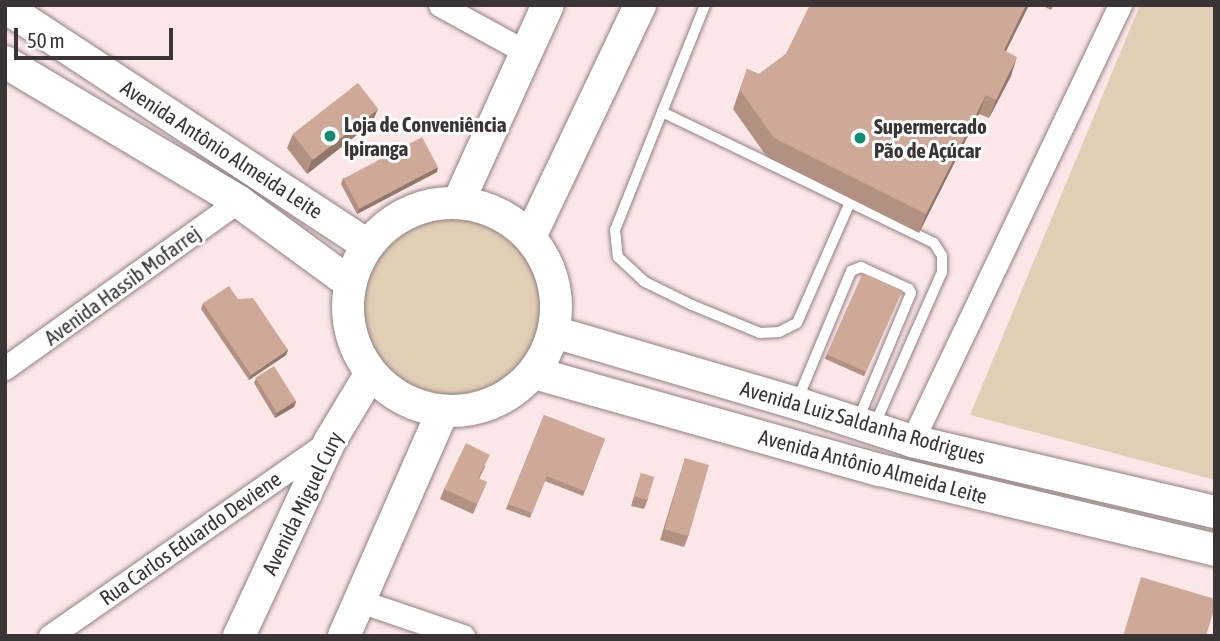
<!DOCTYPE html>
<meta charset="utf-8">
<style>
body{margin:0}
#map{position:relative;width:1220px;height:641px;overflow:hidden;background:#fbe7e8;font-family:"Asap Condensed",sans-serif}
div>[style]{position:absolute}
.green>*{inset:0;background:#e0cfb5}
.round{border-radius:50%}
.roads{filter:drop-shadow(0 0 2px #917f80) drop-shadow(0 0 2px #917f80)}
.lane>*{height:10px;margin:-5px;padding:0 5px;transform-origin:5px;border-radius:5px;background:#fff}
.street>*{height:23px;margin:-11.5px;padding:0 11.5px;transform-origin:11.5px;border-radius:11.5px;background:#fff}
.secondary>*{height:32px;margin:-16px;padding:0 16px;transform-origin:16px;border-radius:16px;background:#fff}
.secondary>.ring{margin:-16px;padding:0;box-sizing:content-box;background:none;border:32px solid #fff;border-radius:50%}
.wall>*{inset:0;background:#b29182;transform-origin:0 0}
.shaded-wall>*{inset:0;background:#91766a}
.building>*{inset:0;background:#cfa997;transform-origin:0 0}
.dots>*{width:19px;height:19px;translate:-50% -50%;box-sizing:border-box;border:4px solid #fff;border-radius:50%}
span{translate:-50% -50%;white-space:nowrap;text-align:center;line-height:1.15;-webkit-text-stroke:6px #fff;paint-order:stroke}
.poi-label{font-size:21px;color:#3b3434;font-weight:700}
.left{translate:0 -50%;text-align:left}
.street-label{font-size:21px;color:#3b3434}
.frame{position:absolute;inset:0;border:7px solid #3b3434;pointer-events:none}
.scale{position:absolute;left:14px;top:28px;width:159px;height:32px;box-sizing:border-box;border:4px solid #3b3434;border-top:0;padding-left:9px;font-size:21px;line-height:24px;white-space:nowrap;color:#3b3434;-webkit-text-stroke:5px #fff;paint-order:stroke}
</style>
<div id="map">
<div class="green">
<i style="clip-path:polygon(1140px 5px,1215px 5px,1215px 480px,970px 415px)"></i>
<i class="round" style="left:362px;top:219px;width:178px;height:178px"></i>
</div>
<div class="roads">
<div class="lane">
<i style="left:705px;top:5px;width:115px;rotate:111.9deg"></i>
<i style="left:662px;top:112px;width:302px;rotate:25.7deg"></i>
<i style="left:934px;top:243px;width:15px;rotate:58deg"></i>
<i style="left:942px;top:256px;width:16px;rotate:90deg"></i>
<i style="left:942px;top:272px;width:168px;rotate:113.8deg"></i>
<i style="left:662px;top:112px;width:127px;rotate:111.7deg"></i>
<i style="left:615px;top:230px;width:27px;rotate:84deg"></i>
<i style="left:618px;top:257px;width:37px;rotate:43deg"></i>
<i style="left:645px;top:282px;width:52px;rotate:26.1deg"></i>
<i style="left:692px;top:305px;width:74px;rotate:22.4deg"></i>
<i style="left:760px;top:333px;width:19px;rotate:-3deg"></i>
<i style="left:779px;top:332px;width:20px;rotate:-27deg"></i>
<i style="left:797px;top:323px;width:132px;rotate:-66.3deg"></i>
<i style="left:797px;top:401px;width:141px;rotate:-67.4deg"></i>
<i style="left:851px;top:271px;width:11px;rotate:-22deg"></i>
<i style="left:861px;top:267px;width:53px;rotate:24.6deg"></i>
<i style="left:909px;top:289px;width:4px;rotate:63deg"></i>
<i style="left:911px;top:293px;width:138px;rotate:112.7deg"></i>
</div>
<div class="street">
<i style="left:440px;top:5px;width:98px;rotate:28.7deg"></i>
<i style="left:5px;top:368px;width:287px;rotate:-35.6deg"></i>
<i style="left:912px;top:441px;width:483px;rotate:-64.5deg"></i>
<i style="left:360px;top:601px;width:109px;rotate:18.8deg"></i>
<i style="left:50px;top:636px;width:341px;rotate:-34.9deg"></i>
</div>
<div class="secondary">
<i style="left:5px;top:7px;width:434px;rotate:33.3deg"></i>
<i style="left:5px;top:62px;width:271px;rotate:30.8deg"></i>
<i style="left:238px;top:201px;width:139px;rotate:36.2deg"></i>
<i style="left:458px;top:203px;width:217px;rotate:-65.6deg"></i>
<i class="ring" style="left:348px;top:203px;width:176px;height:176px"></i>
<i style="left:530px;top:237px;width:257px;rotate:-64.6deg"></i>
<i style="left:554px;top:332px;width:252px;rotate:16.4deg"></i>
<i style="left:796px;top:403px;width:122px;rotate:18.1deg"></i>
<i style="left:912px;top:441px;width:311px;rotate:13.2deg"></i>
<i style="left:534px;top:373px;width:359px;rotate:15.7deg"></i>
<i style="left:880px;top:470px;width:344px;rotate:13.4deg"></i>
<i style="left:239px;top:636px;width:215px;rotate:-65deg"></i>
<i style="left:330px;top:441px;width:79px;rotate:-58.9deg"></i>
<i style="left:344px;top:636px;width:246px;rotate:-66.3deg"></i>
</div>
</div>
<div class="wall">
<i style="clip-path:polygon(810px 5px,1029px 5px,1006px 51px,1011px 76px,989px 118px,979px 114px,919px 233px,767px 157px,733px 109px,747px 69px,759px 74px,786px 54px)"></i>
<i style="clip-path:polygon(1041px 5px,1054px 5px,1051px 10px)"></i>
<i style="clip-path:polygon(372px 123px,307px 174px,287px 148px,293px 134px)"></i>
<i style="clip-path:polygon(437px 172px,357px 214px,341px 184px,343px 178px)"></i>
<i style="left:863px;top:273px;width:43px;height:94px;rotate:24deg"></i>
<i style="clip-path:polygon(238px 299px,288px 350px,286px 355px,249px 380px,201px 309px,203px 303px)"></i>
<i style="clip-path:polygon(256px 378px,296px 401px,294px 407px,275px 418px,254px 383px)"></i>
<i style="clip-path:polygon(544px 415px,605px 439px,583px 496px,545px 481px,530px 518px,506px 509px)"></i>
<i style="clip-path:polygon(685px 458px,688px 537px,684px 547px,660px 540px)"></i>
<i style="clip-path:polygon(486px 465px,479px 479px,487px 482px,473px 514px,440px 499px,444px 489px)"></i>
<i style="clip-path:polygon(641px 473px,648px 499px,644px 509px,631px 506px)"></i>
</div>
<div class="shaded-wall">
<i style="clip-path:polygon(1026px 5px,1029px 5px,997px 69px,1004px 50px)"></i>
<i style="clip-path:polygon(1017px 57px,1011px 76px,989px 118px,996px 100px)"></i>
<i style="clip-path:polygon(986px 95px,979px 114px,919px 233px,926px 214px)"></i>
<i style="clip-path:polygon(378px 109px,372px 123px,307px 174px,312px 159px)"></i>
<i style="clip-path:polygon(438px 167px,437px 172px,357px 214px,359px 209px)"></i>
<i style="clip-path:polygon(288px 350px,286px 355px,249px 380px,251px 375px)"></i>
<i style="clip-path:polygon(296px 401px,294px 407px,275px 418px,277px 413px)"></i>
</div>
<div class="building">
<i style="clip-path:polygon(810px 5px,1026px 5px,1004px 50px,1017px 57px,996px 100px,986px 95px,926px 214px,774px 138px,740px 90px,747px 69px,759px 74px,786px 54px)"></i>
<i style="left:358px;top:83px;width:33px;height:83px;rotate:52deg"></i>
<i style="left:422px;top:137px;width:34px;height:89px;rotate:62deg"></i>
<i style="left:863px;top:273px;width:43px;height:89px;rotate:24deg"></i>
<i style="clip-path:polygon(229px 286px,238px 299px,253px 298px,288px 350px,251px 375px,203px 303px)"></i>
<i style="left:274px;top:366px;width:41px;height:22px;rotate:58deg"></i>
<i style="clip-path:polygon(544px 415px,605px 439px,584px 491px,547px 476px,532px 513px,508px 504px)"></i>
<i style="clip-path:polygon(466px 443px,490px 455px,478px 478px,487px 482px,477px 504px,444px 489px)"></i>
<i style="left:685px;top:458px;width:25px;height:74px;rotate:16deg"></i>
<i style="left:641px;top:473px;width:14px;height:24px;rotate:17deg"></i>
<i style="clip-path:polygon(1141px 577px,1215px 599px,1215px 606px,1206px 636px,1123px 636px)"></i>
</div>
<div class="dots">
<i style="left:330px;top:136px;background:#0f8d73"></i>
<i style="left:860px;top:138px;background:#0f8d73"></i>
</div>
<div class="poi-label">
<span class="left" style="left:344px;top:136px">Loja de Conveniência<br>Ipiranga</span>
<span class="left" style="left:874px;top:138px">Supermercado<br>Pão de Açúcar</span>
</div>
<div class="street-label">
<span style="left:222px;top:149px;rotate:33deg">Avenida Antônio Almeida Leite</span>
<span style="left:122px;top:285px;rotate:-36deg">Avenida Hassib Mofarrej</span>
<span style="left:863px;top:422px;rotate:16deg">Avenida Luiz Saldanha Rodrigues</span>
<span style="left:873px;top:466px;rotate:15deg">Avenida Antônio Almeida Leite</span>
<span style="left:302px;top:503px;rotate:-64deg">Avenida Miguel Cury</span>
<span style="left:190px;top:538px;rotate:-35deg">Rua Carlos Eduardo Deviene</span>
</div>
<div class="frame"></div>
<div class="scale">50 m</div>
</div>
